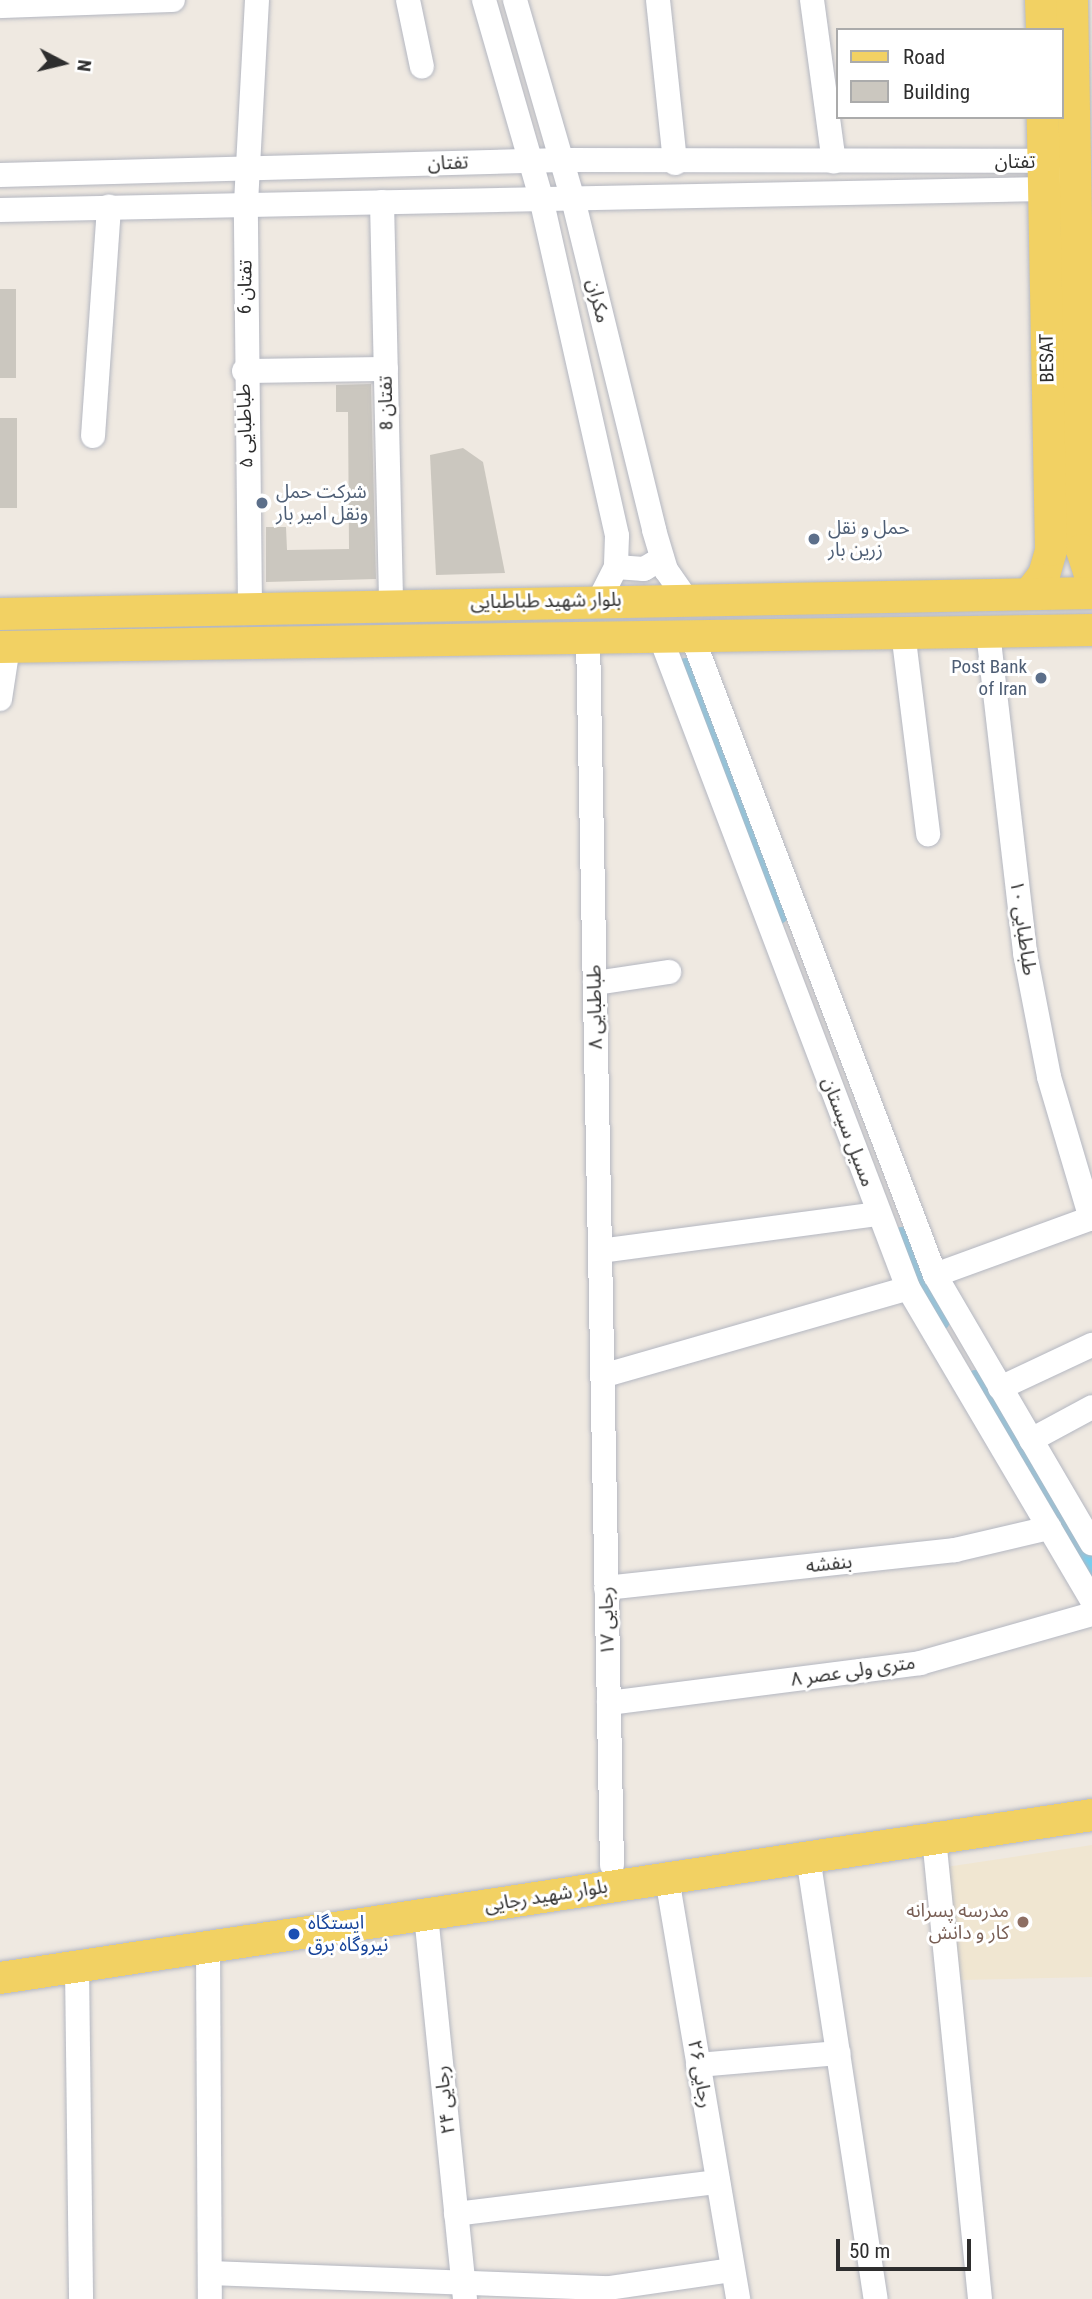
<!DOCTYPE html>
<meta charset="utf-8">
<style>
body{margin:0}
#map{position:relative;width:1092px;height:2299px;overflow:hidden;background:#efe9e1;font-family:"Roboto Condensed","Noto Sans Arabic",sans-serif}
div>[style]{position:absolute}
.education>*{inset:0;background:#f0e6d1}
.canal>*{height:19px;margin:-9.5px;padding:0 9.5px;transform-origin:9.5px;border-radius:9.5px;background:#75cff0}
.building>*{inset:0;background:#cbc7bf;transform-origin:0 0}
.roads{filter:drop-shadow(0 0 2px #b4b7c1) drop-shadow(0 0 2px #b4b7c1)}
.minor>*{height:24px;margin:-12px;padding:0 12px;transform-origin:12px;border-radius:12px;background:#fff}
.major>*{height:32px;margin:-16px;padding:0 16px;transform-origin:16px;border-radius:16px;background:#f2d163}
.dots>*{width:19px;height:19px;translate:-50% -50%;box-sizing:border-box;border:4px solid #fff;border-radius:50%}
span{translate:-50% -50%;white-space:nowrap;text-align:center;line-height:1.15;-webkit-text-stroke:6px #fff;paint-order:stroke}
.street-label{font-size:19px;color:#2e2e2e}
.service-label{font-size:19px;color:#4e5e75}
.left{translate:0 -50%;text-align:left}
.right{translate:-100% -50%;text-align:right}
.education-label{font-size:19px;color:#785e54}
.transit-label{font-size:19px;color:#164399}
.legend{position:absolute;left:836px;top:28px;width:228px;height:91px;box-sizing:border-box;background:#fff;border:2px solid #ababab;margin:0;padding:9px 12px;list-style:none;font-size:21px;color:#2e2e2e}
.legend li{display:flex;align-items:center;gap:14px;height:35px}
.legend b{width:35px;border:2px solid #ababab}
.north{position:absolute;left:28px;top:28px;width:70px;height:70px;-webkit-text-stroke:5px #fff;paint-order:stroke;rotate:97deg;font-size:19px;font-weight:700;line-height:28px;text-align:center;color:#2e2e2e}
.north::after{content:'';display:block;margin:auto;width:24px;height:32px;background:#2e2e2e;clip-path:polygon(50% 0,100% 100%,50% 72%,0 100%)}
.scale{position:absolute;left:836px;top:2239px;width:135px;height:32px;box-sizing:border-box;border:4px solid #2e2e2e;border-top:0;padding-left:9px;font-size:21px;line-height:24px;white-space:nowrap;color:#2e2e2e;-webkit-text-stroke:5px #fff;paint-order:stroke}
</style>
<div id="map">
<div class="education">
<i style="clip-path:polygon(1092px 1845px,1092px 1977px,961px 1980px,946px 1867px)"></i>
</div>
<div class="canal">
<i style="left:685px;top:667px;width:264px;rotate:69.2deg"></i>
<i style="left:901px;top:1236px;width:93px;rotate:65.1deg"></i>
<i style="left:975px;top:1379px;width:223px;rotate:58.4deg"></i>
</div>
<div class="building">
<i style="left:0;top:289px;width:16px;height:89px"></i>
<i style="clip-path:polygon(371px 384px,376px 579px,266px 582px,266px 527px,286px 527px,287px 550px,349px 549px,348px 412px,336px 412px,336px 385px)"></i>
<i style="left:0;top:418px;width:17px;height:90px"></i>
<i style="clip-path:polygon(463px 448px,483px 462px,505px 573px,436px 575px,430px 455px)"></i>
</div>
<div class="roads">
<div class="minor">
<i style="left:408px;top:0;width:68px;rotate:78.2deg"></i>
<i style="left:484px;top:0;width:206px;rotate:73.9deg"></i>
<i style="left:541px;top:198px;width:346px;rotate:77.3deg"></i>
<i style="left:617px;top:536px;width:31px;rotate:92deg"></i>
<i style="left:616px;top:567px;width:37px;rotate:117deg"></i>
<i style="left:515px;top:0;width:207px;rotate:73.8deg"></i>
<i style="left:573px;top:199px;width:341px;rotate:76.2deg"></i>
<i style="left:654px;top:530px;width:42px;rotate:73.3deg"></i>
<i style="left:666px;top:570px;width:35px;rotate:55deg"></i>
<i style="left:658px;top:0;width:164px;rotate:84deg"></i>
<i style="left:812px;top:0;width:163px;rotate:82.3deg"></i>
<i style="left:0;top:6px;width:173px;rotate:-2deg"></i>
<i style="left:0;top:175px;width:562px;rotate:-1.53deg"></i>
<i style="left:562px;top:160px;width:482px;rotate:0.1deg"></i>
<i style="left:1044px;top:161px;width:16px;rotate:27deg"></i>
<i style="left:382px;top:202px;width:402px;rotate:88.7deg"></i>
<i style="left:0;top:210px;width:1045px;rotate:-1.15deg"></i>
<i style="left:1045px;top:189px;width:15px;rotate:-23deg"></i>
<i style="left:244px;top:371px;width:142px;rotate:-0.8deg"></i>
<i style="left:93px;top:436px;width:230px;rotate:-86deg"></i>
<i style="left:616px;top:567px;width:28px;rotate:4deg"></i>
<i style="left:644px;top:569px;width:21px;rotate:-31deg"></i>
<i style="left:250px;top:607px;width:404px;rotate:-90.6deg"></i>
<i style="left:246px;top:203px;width:203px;rotate:-86.9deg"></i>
<i style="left:903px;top:632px;width:204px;rotate:82.9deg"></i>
<i style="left:988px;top:632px;width:323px;rotate:83.4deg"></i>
<i style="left:1025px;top:953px;width:126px;rotate:79deg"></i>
<i style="left:1049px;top:1077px;width:148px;rotate:73.5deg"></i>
<i style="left:660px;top:636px;width:698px;rotate:69.17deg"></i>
<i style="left:908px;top:1288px;width:362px;rotate:59.5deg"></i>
<i style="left:692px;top:636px;width:684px;rotate:69.18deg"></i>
<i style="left:935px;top:1275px;width:311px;rotate:59.7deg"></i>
<i style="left:588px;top:638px;width:1227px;rotate:88.88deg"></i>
<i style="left:0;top:699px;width:53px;rotate:-81.3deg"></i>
<i style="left:595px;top:983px;width:75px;rotate:-8.5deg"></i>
<i style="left:600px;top:1251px;width:281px;rotate:-7.6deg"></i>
<i style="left:935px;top:1275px;width:167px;rotate:-20deg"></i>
<i style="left:602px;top:1376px;width:318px;rotate:-16deg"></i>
<i style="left:1000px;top:1388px;width:102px;rotate:-25.1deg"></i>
<i style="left:1031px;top:1440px;width:69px;rotate:-28.4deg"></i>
<i style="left:606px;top:1588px;width:351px;rotate:-6.2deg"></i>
<i style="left:955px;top:1550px;width:97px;rotate:-13.2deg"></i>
<i style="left:609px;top:1703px;width:314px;rotate:-7.3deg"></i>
<i style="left:920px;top:1663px;width:179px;rotate:-15.9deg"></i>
<i style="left:934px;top:1838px;width:463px;rotate:84.3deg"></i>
<i style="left:808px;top:1857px;width:447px;rotate:81.3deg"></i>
<i style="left:667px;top:1878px;width:427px;rotate:80.4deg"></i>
<i style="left:426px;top:1915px;width:386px;rotate:84.2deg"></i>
<i style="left:208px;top:1947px;width:352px;rotate:89.7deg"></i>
<i style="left:77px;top:1967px;width:332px;rotate:89.3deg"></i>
<i style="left:698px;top:2065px;width:141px;rotate:-4.9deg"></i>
<i style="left:456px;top:2214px;width:264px;rotate:-7deg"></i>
<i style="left:210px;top:2273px;width:399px;rotate:2.2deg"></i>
<i style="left:609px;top:2288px;width:125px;rotate:-8.3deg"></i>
</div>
<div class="major">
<i style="left:1041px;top:0;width:30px;rotate:88deg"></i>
<i style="left:1072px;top:0;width:550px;rotate:88.96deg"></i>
<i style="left:1082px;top:550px;width:32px;rotate:72deg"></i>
<i style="left:1029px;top:594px;width:24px;rotate:-52deg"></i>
<i style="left:1044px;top:575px;width:26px;rotate:-74deg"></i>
<i style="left:1051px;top:550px;width:433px;rotate:-91.1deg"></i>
<i style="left:0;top:614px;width:1092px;rotate:-1.1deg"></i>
<i style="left:0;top:647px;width:1092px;rotate:-0.89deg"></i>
<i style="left:0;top:1978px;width:1104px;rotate:-8.49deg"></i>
</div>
</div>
<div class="dots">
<i style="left:262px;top:503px;background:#5c6f8a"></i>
<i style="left:814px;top:539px;background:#5c6f8a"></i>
<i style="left:1041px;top:678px;background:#5c6f8a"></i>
<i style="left:1023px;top:1922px;background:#8d6e63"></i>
<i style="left:294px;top:1934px;background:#1a4fb4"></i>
</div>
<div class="street-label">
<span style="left:1015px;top:162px">تفتان</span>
<span style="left:448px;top:163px;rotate:-2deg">تفتان</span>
<span style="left:245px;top:287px;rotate:-89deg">تفتان 6</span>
<span style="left:598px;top:301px;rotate:76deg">مکران</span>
<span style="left:1047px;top:358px;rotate:-91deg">BESAT</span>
<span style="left:386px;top:403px;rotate:-91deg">تفتان 8</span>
<span style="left:245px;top:426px;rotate:-92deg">طباطبایی ۵</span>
<span style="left:546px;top:601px;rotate:-1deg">بلوار شهید طباطبایی</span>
<span style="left:1023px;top:928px;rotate:82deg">طباطبایی ۱۰</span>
<span style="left:595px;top:1007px;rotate:-91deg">طباطبایی ۸</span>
<span style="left:848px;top:1132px;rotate:69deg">مسیل سیستان</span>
<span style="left:829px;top:1564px;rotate:-6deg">بنفشه</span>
<span style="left:607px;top:1621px;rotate:-91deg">رجایی ۱۷</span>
<span style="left:853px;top:1671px;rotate:-8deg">۸ متری ولی عصر</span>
<span style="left:546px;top:1896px;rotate:-9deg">بلوار شهید رجایی</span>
<span style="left:700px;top:2074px;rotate:80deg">رجایی ۲۶</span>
<span style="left:445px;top:2100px;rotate:-96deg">رجایی ۲۴</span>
</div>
<div class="service-label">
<span class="left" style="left:276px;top:503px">شرکت حمل<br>ونقل امیر بار</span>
<span class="left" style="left:828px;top:539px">حمل و نقل<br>زرین بار</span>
<span class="right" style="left:1027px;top:678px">Post Bank<br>of Iran</span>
</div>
<div class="education-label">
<span class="right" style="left:1009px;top:1922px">مدرسه پسرانه<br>کار و دانش</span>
</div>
<div class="transit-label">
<span class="left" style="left:308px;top:1934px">ایستگاه<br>نیروگاه برق</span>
</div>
<ul class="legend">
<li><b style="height:9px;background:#f2d163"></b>Road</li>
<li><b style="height:19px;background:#cbc7bf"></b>Building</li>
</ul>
<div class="north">N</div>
<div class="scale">50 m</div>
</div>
